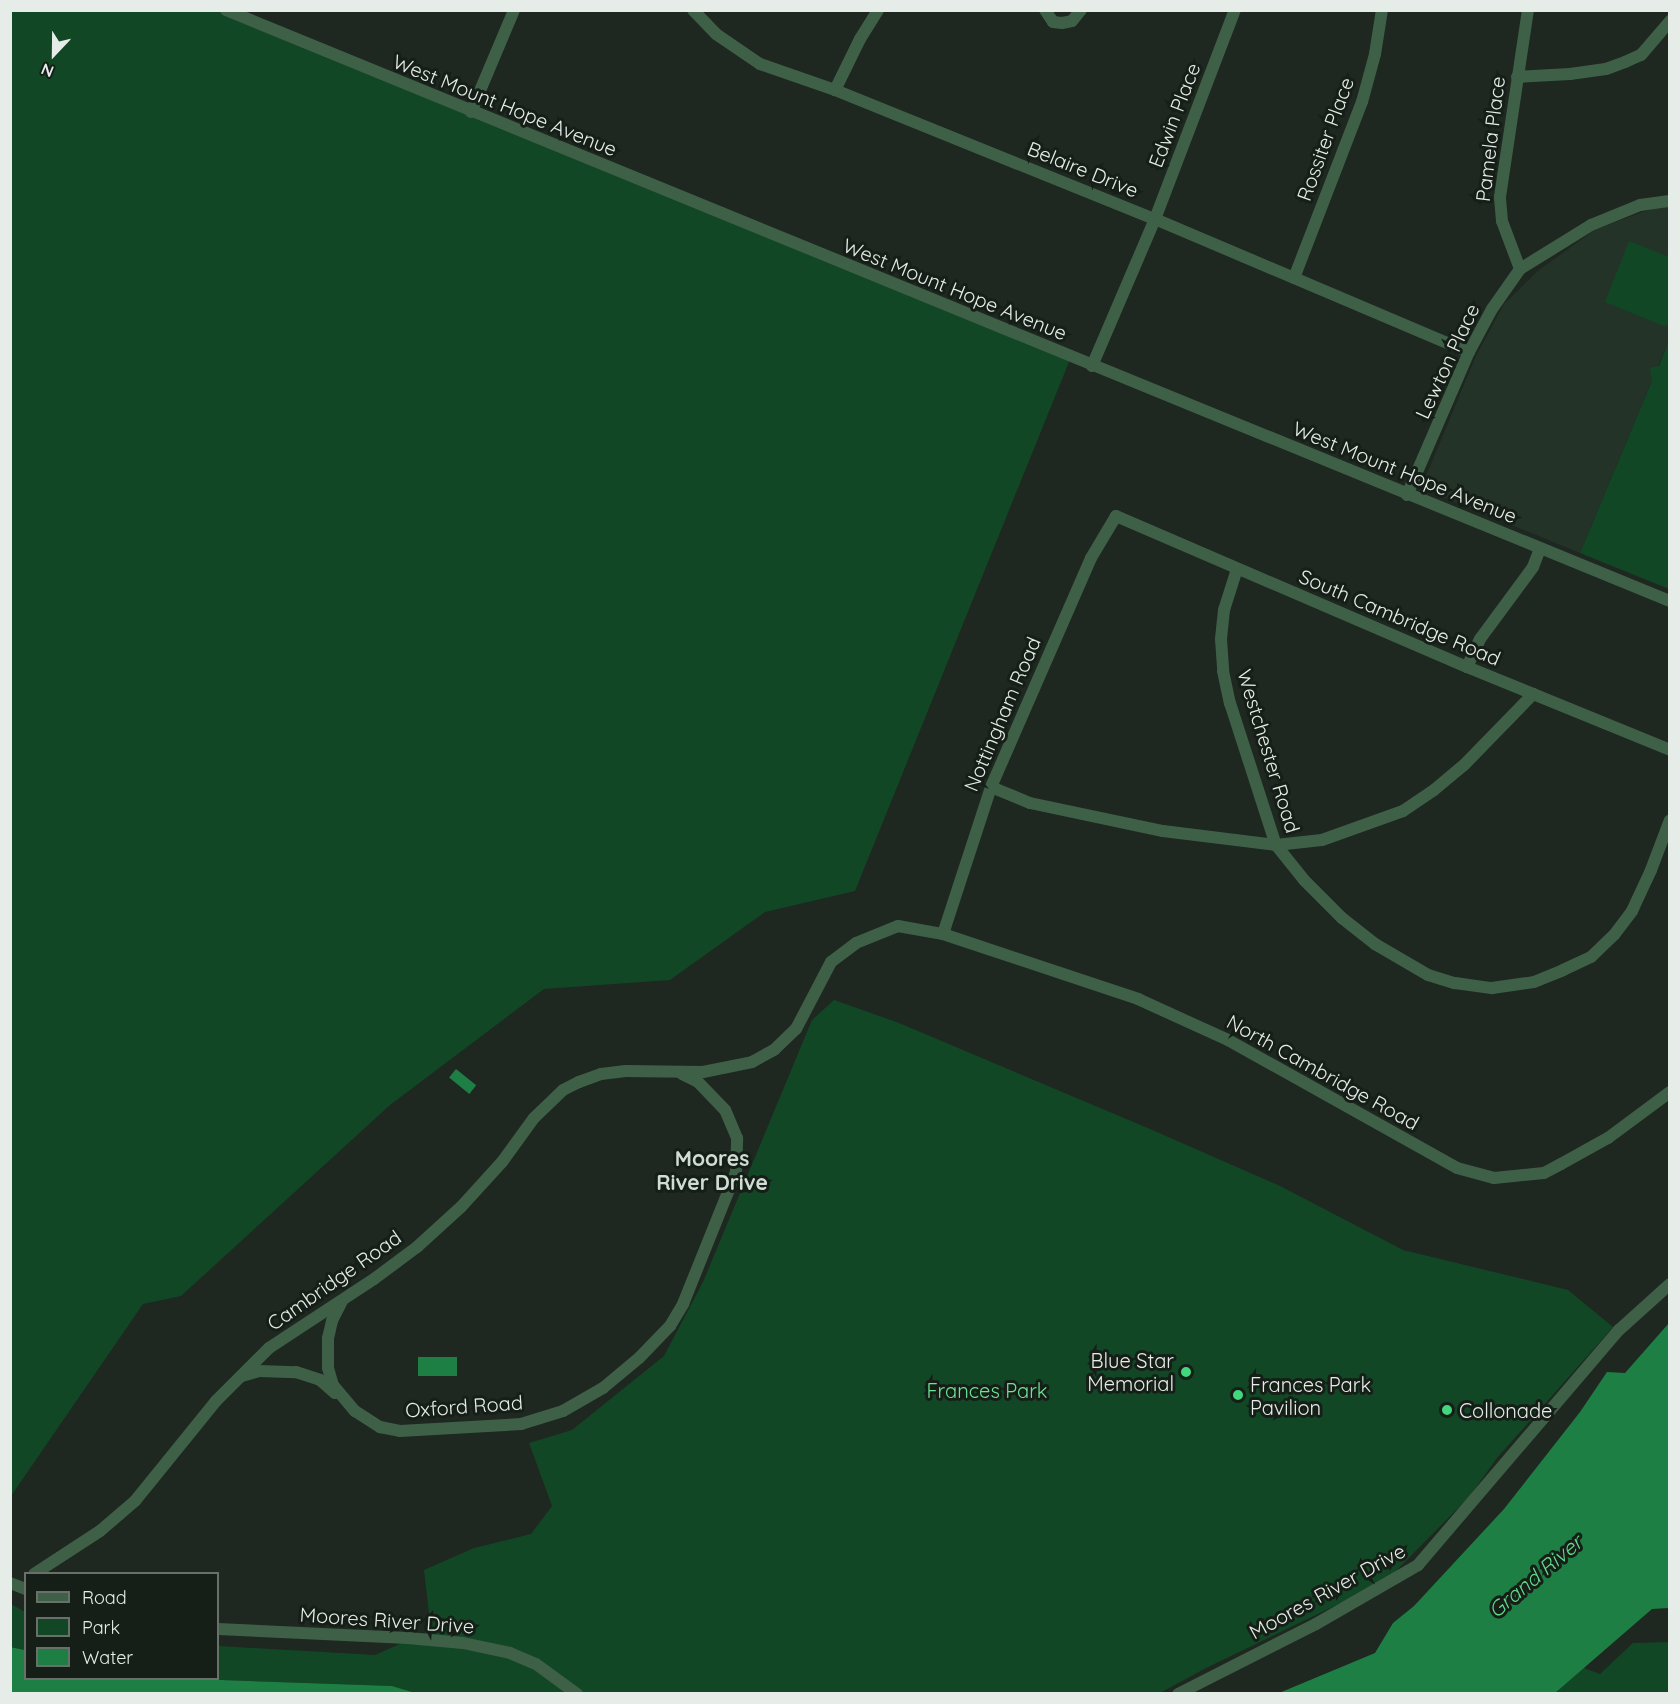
<!DOCTYPE html>
<style>
body{margin:0}
#map{position:relative;width:1680px;height:1704px;overflow:hidden;background:#1e2720;font-family:Quicksand,sans-serif}
div>[style]{position:absolute}
.built>*{inset:0;background:#243328}
.green>*{inset:0;background:#124726}
.water>*{inset:0;background:#1e7f45;transform-origin:0 0}
.minor>*{height:12px;margin:-6px;padding:0 6px;transform-origin:6px;border-radius:6px;background:#3e6047}
.dots>*{width:16px;height:16px;translate:-50% -50%;box-sizing:border-box;border:3px solid #151e17;border-radius:50%}
span{translate:-50% -50%;white-space:nowrap;text-align:center;line-height:1.15;-webkit-text-stroke:6px #151e17;paint-order:stroke}
.street-label{font-size:20px;color:#e6ece7}
.poi-label{font-size:20px;color:#e6ece7}
.right{translate:-100% -50%;text-align:right}
.left{translate:0 -50%;text-align:left}
.park-label{font-size:20px;color:#6ee494}
.neighbourhood-label{font-size:21px;color:#d0ddd3;font-weight:700}
.water-label{font-size:21px;color:#64da8b;font-style:italic}
.frame{position:absolute;inset:0;border:12px solid #e6ece7;pointer-events:none}
.legend{position:absolute;left:24px;top:1572px;width:195px;height:108px;box-sizing:border-box;background:#151e17;border:2px solid #69706a;margin:0;padding:8px 10px;list-style:none;font-size:18px;color:#e6ece7}
.legend li{display:flex;align-items:center;gap:12px;height:30px}
.legend b{width:30px;border:2px solid #69706a}
.north{position:absolute;left:24px;top:24px;width:60px;height:60px;-webkit-text-stroke:4px #151e17;paint-order:stroke;rotate:202deg;font-size:16px;font-weight:700;line-height:24px;text-align:center;color:#e6ece7}
.north::after{content:'';display:block;margin:auto;width:21px;height:27px;background:#e6ece7;clip-path:polygon(50% 0,100% 100%,50% 72%,0 100%)}
</style>
<div id="map">
<div class="built">
<i style="clip-path:polygon(1669px 206px,1669px 340px,1580px 553px,1421px 488px,1476px 356px,1504px 304px,1539px 270px,1596px 229px,1654px 208px)"></i>
</div>
<div class="green">
<i style="clip-path:polygon(11px 11px,226px 11px,1071px 357px,855px 891px,765px 912px,670px 980px,544px 989px,390px 1105px,181px 1296px,143px 1304px,11px 1496px)"></i>
<i style="clip-path:polygon(1629px 241px,1669px 257px,1670px 319px,1666px 327px,1605px 302px)"></i>
<i style="clip-path:polygon(1669px 340px,1670px 589px,1669px 589px,1580px 553px,1652px 381px,1650px 368px,1659px 366px)"></i>
<i style="clip-path:polygon(834px 1000px,899px 1023px,1150px 1129px,1280px 1186px,1403px 1250px,1568px 1290px,1613px 1327px,1497px 1458px,1469px 1497px,1393px 1574px,1351px 1598px,1206px 1668px,1160px 1693px,415px 1694px,392px 1686px,193px 1679px,218px 1678px,218px 1646px,375px 1655px,431px 1630px,424px 1570px,474px 1548px,531px 1534px,552px 1506px,529px 1443px,572px 1430px,664px 1356px,703px 1282px,812px 1020px)"></i>
<i style="clip-path:polygon(11px 1604px,25px 1612px,25px 1650px,11px 1647px)"></i>
<i style="clip-path:polygon(1669px 1642px,1669px 1693px,1553px 1694px,1581px 1667px,1600px 1674px,1633px 1643px)"></i>
</div>
<div class="water">
<i style="left:456px;top:1069px;width:26px;height:11px;rotate:39deg"></i>
<i style="clip-path:polygon(1669px 1323px,1669px 1608px,1652px 1609px,1555px 1693px,1279px 1693px,1375px 1653px,1393px 1623px,1414px 1606px,1504px 1509px,1580px 1412px,1607px 1372px,1625px 1373px)"></i>
<i style="left:457px;top:1357px;width:19px;height:39px;rotate:90deg"></i>
<i style="clip-path:polygon(10px 1647px,25px 1650px,26px 1678px,193px 1679px,392px 1686px,415px 1693px,11px 1693px)"></i>
</div>
<div class="minor">
<i style="left:226px;top:10px;width:1560px;rotate:22.26deg"></i>
<i style="left:693px;top:10px;width:33px;rotate:46deg"></i>
<i style="left:716px;top:34px;width:53px;rotate:34.3deg"></i>
<i style="left:760px;top:64px;width:79px;rotate:19.1deg"></i>
<i style="left:835px;top:90px;width:345px;rotate:22deg"></i>
<i style="left:1155px;top:219px;width:341px;rotate:23deg"></i>
<i style="left:1045px;top:10px;width:14px;rotate:56deg"></i>
<i style="left:1053px;top:22px;width:9px;rotate:6deg"></i>
<i style="left:1062px;top:23px;width:10px;rotate:-11deg"></i>
<i style="left:1072px;top:21px;width:14px;rotate:-51deg"></i>
<i style="left:1517px;top:77px;width:53px;rotate:-3.2deg"></i>
<i style="left:1570px;top:74px;width:36px;rotate:-8deg"></i>
<i style="left:1606px;top:69px;width:20px;rotate:-20deg"></i>
<i style="left:1625px;top:62px;width:17px;rotate:-24deg"></i>
<i style="left:1641px;top:55px;width:45px;rotate:-49.5deg"></i>
<i style="left:835px;top:90px;width:57px;rotate:-63.9deg"></i>
<i style="left:860px;top:39px;width:34px;rotate:-58deg"></i>
<i style="left:471px;top:112px;width:111px;rotate:-67.1deg"></i>
<i style="left:1520px;top:269px;width:51px;rotate:-110.6deg"></i>
<i style="left:1502px;top:221px;width:24px;rotate:-95deg"></i>
<i style="left:1500px;top:197px;width:189px;rotate:-81.5deg"></i>
<i style="left:1294px;top:278px;width:189px;rotate:-68.9deg"></i>
<i style="left:1362px;top:102px;width:50px;rotate:-74.8deg"></i>
<i style="left:1375px;top:54px;width:45px;rotate:-81deg"></i>
<i style="left:1092px;top:366px;width:160px;rotate:-66.8deg"></i>
<i style="left:1155px;top:219px;width:224px;rotate:-69.1deg"></i>
<i style="left:1407px;top:495px;width:156px;rotate:-66.6deg"></i>
<i style="left:1469px;top:352px;width:49px;rotate:-61.9deg"></i>
<i style="left:1492px;top:309px;width:49px;rotate:-55deg"></i>
<i style="left:1520px;top:269px;width:84px;rotate:-31.8deg"></i>
<i style="left:1591px;top:225px;width:53px;rotate:-22.2deg"></i>
<i style="left:1640px;top:205px;width:30px;rotate:-8deg"></i>
<i style="left:1237px;top:569px;width:43px;rotate:107.6deg"></i>
<i style="left:1224px;top:610px;width:29px;rotate:96deg"></i>
<i style="left:1221px;top:639px;width:32px;rotate:86deg"></i>
<i style="left:1223px;top:671px;width:33px;rotate:78deg"></i>
<i style="left:1230px;top:703px;width:149px;rotate:72.1deg"></i>
<i style="left:1276px;top:845px;width:45px;rotate:51.3deg"></i>
<i style="left:1304px;top:880px;width:54px;rotate:45deg"></i>
<i style="left:1342px;top:918px;width:42px;rotate:38.2deg"></i>
<i style="left:1375px;top:944px;width:61px;rotate:30.3deg"></i>
<i style="left:1428px;top:975px;width:28px;rotate:17deg"></i>
<i style="left:1455px;top:983px;width:37px;rotate:8deg"></i>
<i style="left:1492px;top:988px;width:42px;rotate:-8.1deg"></i>
<i style="left:1534px;top:982px;width:31px;rotate:-22deg"></i>
<i style="left:1563px;top:970px;width:31px;rotate:-25deg"></i>
<i style="left:1591px;top:957px;width:32px;rotate:-44deg"></i>
<i style="left:1614px;top:935px;width:30px;rotate:-53deg"></i>
<i style="left:1632px;top:911px;width:45px;rotate:-65.1deg"></i>
<i style="left:1651px;top:870px;width:53px;rotate:-69.2deg"></i>
<i style="left:1467px;top:667px;width:31px;rotate:-65deg"></i>
<i style="left:1480px;top:639px;width:89px;rotate:-53.6deg"></i>
<i style="left:1533px;top:567px;width:19px;rotate:-69deg"></i>
<i style="left:991px;top:787px;width:42px;rotate:22.3deg"></i>
<i style="left:1030px;top:803px;width:136px;rotate:11.9deg"></i>
<i style="left:1163px;top:831px;width:114px;rotate:7.1deg"></i>
<i style="left:1276px;top:845px;width:46px;rotate:-6.2deg"></i>
<i style="left:1322px;top:840px;width:86px;rotate:-19.7deg"></i>
<i style="left:1403px;top:811px;width:37px;rotate:-34deg"></i>
<i style="left:1434px;top:790px;width:40px;rotate:-40deg"></i>
<i style="left:1465px;top:764px;width:98px;rotate:-45.8deg"></i>
<i style="left:943px;top:934px;width:155px;rotate:-71.9deg"></i>
<i style="left:991px;top:787px;width:250px;rotate:-66.4deg"></i>
<i style="left:1091px;top:558px;width:49px;rotate:-59.2deg"></i>
<i style="left:1116px;top:516px;width:382px;rotate:23.3deg"></i>
<i style="left:1467px;top:667px;width:219px;rotate:22.2deg"></i>
<i style="left:341px;top:1303px;width:20px;rotate:117deg"></i>
<i style="left:332px;top:1321px;width:17px;rotate:103deg"></i>
<i style="left:328px;top:1338px;width:30px;rotate:90deg"></i>
<i style="left:328px;top:1368px;width:18px;rotate:74deg"></i>
<i style="left:333px;top:1385px;width:34px;rotate:50deg"></i>
<i style="left:355px;top:1411px;width:30px;rotate:33deg"></i>
<i style="left:380px;top:1427px;width:20px;rotate:11deg"></i>
<i style="left:400px;top:1431px;width:121px;rotate:-3.3deg"></i>
<i style="left:521px;top:1424px;width:44px;rotate:-17.2deg"></i>
<i style="left:563px;top:1411px;width:46px;rotate:-29.9deg"></i>
<i style="left:603px;top:1388px;width:47px;rotate:-39.8deg"></i>
<i style="left:639px;top:1358px;width:45px;rotate:-45.9deg"></i>
<i style="left:670px;top:1326px;width:26px;rotate:-59deg"></i>
<i style="left:683px;top:1304px;width:142px;rotate:-68.1deg"></i>
<i style="left:736px;top:1172px;width:34px;rotate:-88deg"></i>
<i style="left:737px;top:1138px;width:30px;rotate:-113deg"></i>
<i style="left:725px;top:1110px;width:39px;rotate:-134deg"></i>
<i style="left:698px;top:1082px;width:18px;rotate:-153deg"></i>
<i style="left:242px;top:1376px;width:18px;rotate:-16deg"></i>
<i style="left:259px;top:1371px;width:37px;rotate:2deg"></i>
<i style="left:296px;top:1372px;width:25px;rotate:18deg"></i>
<i style="left:320px;top:1380px;width:20px;rotate:41deg"></i>
<i style="left:34px;top:1574px;width:79px;rotate:-33.1deg"></i>
<i style="left:100px;top:1531px;width:46px;rotate:-40.6deg"></i>
<i style="left:135px;top:1501px;width:129px;rotate:-51deg"></i>
<i style="left:216px;top:1401px;width:75px;rotate:-45deg"></i>
<i style="left:269px;top:1348px;width:126px;rotate:-33.3deg"></i>
<i style="left:374px;top:1279px;width:54px;rotate:-36.7deg"></i>
<i style="left:417px;top:1247px;width:59px;rotate:-42.3deg"></i>
<i style="left:461px;top:1207px;width:61px;rotate:-47.7deg"></i>
<i style="left:502px;top:1162px;width:54px;rotate:-54deg"></i>
<i style="left:534px;top:1118px;width:40px;rotate:-44deg"></i>
<i style="left:563px;top:1090px;width:18px;rotate:-27deg"></i>
<i style="left:579px;top:1082px;width:23px;rotate:-20deg"></i>
<i style="left:601px;top:1074px;width:25px;rotate:-7deg"></i>
<i style="left:626px;top:1071px;width:77px;rotate:0.7deg"></i>
<i style="left:703px;top:1072px;width:50px;rotate:-11.5deg"></i>
<i style="left:752px;top:1062px;width:26px;rotate:-29deg"></i>
<i style="left:775px;top:1049px;width:29px;rotate:-44deg"></i>
<i style="left:796px;top:1029px;width:76px;rotate:-62.4deg"></i>
<i style="left:831px;top:962px;width:31px;rotate:-37deg"></i>
<i style="left:856px;top:943px;width:45px;rotate:-22deg"></i>
<i style="left:898px;top:926px;width:46px;rotate:10.1deg"></i>
<i style="left:943px;top:934px;width:206px;rotate:18.4deg"></i>
<i style="left:1138px;top:999px;width:99px;rotate:24.5deg"></i>
<i style="left:1228px;top:1040px;width:262px;rotate:29.2deg"></i>
<i style="left:1457px;top:1168px;width:38px;rotate:15deg"></i>
<i style="left:1494px;top:1178px;width:50px;rotate:-5.7deg"></i>
<i style="left:1544px;top:1173px;width:19px;rotate:-28deg"></i>
<i style="left:1561px;top:1164px;width:54px;rotate:-29deg"></i>
<i style="left:1608px;top:1138px;width:77px;rotate:-36.6deg"></i>
<i style="left:10px;top:1583px;width:17px;rotate:21deg"></i>
<i style="left:218px;top:1629px;width:190px;rotate:2.7deg"></i>
<i style="left:408px;top:1638px;width:55px;rotate:5.2deg"></i>
<i style="left:463px;top:1643px;width:48px;rotate:12deg"></i>
<i style="left:510px;top:1653px;width:28px;rotate:23deg"></i>
<i style="left:536px;top:1664px;width:51px;rotate:36.2deg"></i>
<i style="left:1178px;top:1694px;width:155px;rotate:-26.9deg"></i>
<i style="left:1316px;top:1624px;width:118px;rotate:-30deg"></i>
<i style="left:1418px;top:1565px;width:309px;rotate:-49.5deg"></i>
<i style="left:1619px;top:1330px;width:69px;rotate:-42deg"></i>
</div>
<div class="dots">
<i style="left:1186px;top:1372px;background:#42d77c"></i>
<i style="left:1238px;top:1395px;background:#42d77c"></i>
<i style="left:1447px;top:1410px;background:#42d77c"></i>
</div>
<div class="street-label">
<span style="left:505px;top:105px;rotate:22deg">West Mount Hope Avenue</span>
<span style="left:1174px;top:115px;rotate:-69deg">Edwin Place</span>
<span style="left:1325px;top:139px;rotate:-70deg">Rossiter Place</span>
<span style="left:1490px;top:139px;rotate:-83deg">Pamela Place</span>
<span style="left:1083px;top:169px;rotate:22deg">Belaire Drive</span>
<span style="left:955px;top:289px;rotate:22deg">West Mount Hope Avenue</span>
<span style="left:1447px;top:361px;rotate:-65deg">Lewton Place</span>
<span style="left:1405px;top:472px;rotate:22deg">West Mount Hope Avenue</span>
<span style="left:1400px;top:617px;rotate:23deg">South Cambridge Road</span>
<span style="left:1002px;top:714px;rotate:-67deg">Nottingham Road</span>
<span style="left:1269px;top:751px;rotate:73deg">Westchester Road</span>
<span style="left:1323px;top:1072px;rotate:29deg">North Cambridge Road</span>
<span style="left:334px;top:1280px;rotate:-35deg">Cambridge Road</span>
<span style="left:464px;top:1406px;rotate:-4deg">Oxford Road</span>
<span style="left:1327px;top:1591px;rotate:-29deg">Moores River Drive</span>
<span style="left:387px;top:1620px;rotate:4deg">Moores River Drive</span>
</div>
<div class="poi-label">
<span class="right" style="left:1174px;top:1372px">Blue Star<br>Memorial</span>
<span class="left" style="left:1250px;top:1396px">Frances Park<br>Pavilion</span>
<span class="left" style="left:1459px;top:1410px">Collonade</span>
</div>
<div class="park-label">
<span style="left:987px;top:1390px">Frances Park</span>
</div>
<div class="neighbourhood-label">
<span style="left:712px;top:1170px">Moores<br>River Drive</span>
</div>
<div class="water-label">
<span style="left:1535px;top:1576px;rotate:-40deg">Grand River</span>
</div>
<div class="frame"></div>
<ul class="legend">
<li><b style="height:8px;background:#3e6047"></b>Road</li>
<li><b style="height:16px;background:#124726"></b>Park</li>
<li><b style="height:16px;background:#1e7f45"></b>Water</li>
</ul>
<div class="north">N</div>
</div>
